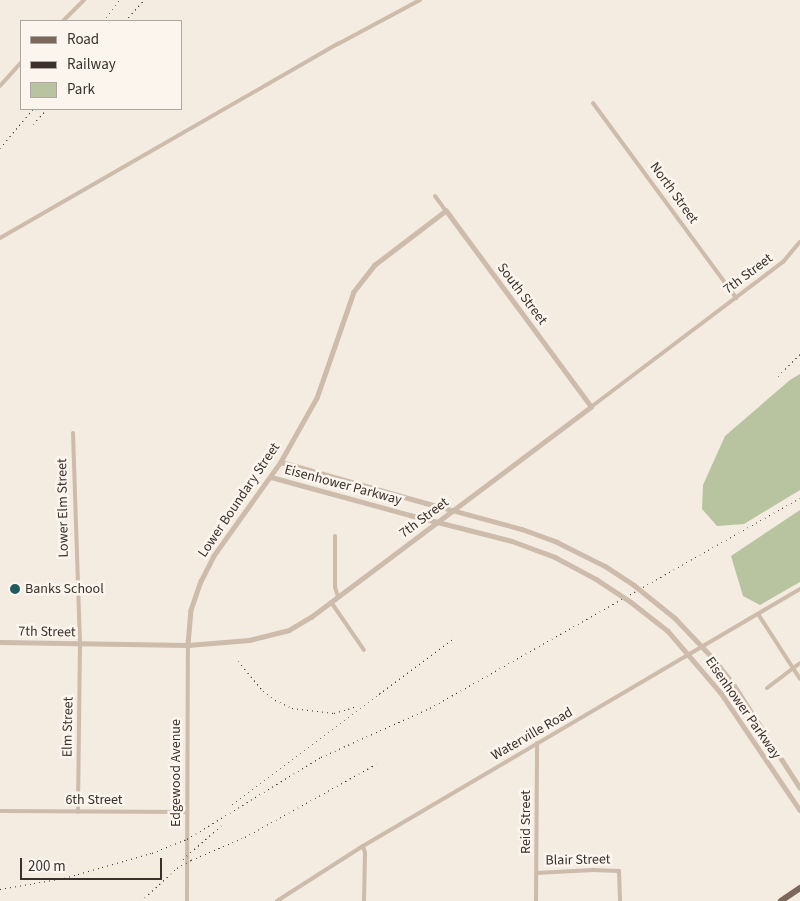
<!DOCTYPE html>
<style>
body{margin:0}
#map{position:relative;width:800px;height:901px;overflow:hidden;background:#f4ebe1;font-family:"Source Sans 3",sans-serif}
div>[style]{position:absolute}
.green>*{inset:0;background:#b8c4a0}
.minor>*{height:4px;margin:-2px;padding:0 2px;transform-origin:2px;border-radius:2px;background:#cdbbac}
.tertiary>*{height:4.5px;margin:-2.25px;padding:0 2.25px;transform-origin:2.25px;border-radius:2.25px;background:#cdbbac}
.primary>*{height:5.5px;margin:-2.75px;padding:0 2.75px;transform-origin:2.75px;border-radius:2.75px;background:#7d675c}
.rail>*{height:1px;margin-top:-0.5px;transform-origin:0;background:repeating-linear-gradient(90deg,#3b302b 0 1px,transparent 0 5px)}
.tertiary-bridge>*{height:4.5px;margin:-2.25px;padding:0 2.25px;transform-origin:2.25px;border-radius:2.25px;background:#cdbbac}
.dots>*{width:14px;height:14px;translate:-50% -50%;box-sizing:border-box;border:2px solid #fbf5ee;border-radius:50%}
span{translate:-50% -50%;white-space:nowrap;text-align:center;line-height:1.15;-webkit-text-stroke:5px #fbf5ee;paint-order:stroke}
.street-label{font-size:14px;color:#3b302b}
.poi-label{font-size:14px;color:#3b302b}
.left{translate:0 -50%;text-align:left}
.legend{position:absolute;left:20px;top:20px;width:162px;height:90px;box-sizing:border-box;background:#fbf5ee;border:1px solid #aea6a0;margin:0;padding:6px 9px;list-style:none;font-size:15px;color:#3b302b}
.legend li{display:flex;align-items:center;gap:10px;height:25px}
.legend b{width:25px;border:1px solid #aea6a0}
.scale{position:absolute;left:20px;top:858px;width:142px;height:22px;box-sizing:border-box;border:2px solid #3b302b;border-top:0;padding-left:6px;font-size:15px;line-height:18px;white-space:nowrap;color:#3b302b;-webkit-text-stroke:4px #fbf5ee;paint-order:stroke}
</style>
<div id="map">
<div class="green">
<i style="clip-path:polygon(800px 374px,800px 490px,744px 524px,717px 526px,702px 509px,703px 485px,725px 436px,790px 380px)"></i>
<i style="clip-path:polygon(800px 510px,800px 582px,760px 605px,743px 596px,731px 556px)"></i>
</div>
<div class="minor">
<i style="left:63px;top:21px;width:30px;rotate:-45deg"></i>
<i style="left:0;top:86px;width:31px;rotate:-48deg"></i>
<i style="left:593px;top:103px;width:242px;rotate:53.7deg"></i>
<i style="left:435px;top:196px;width:19px;rotate:54deg"></i>
<i style="left:0;top:238px;width:390px;rotate:-29.9deg"></i>
<i style="left:338px;top:44px;width:93px;rotate:-28.2deg"></i>
<i style="left:591px;top:407px;width:241px;rotate:-37.1deg"></i>
<i style="left:783px;top:262px;width:26px;rotate:-50deg"></i>
<i style="left:73px;top:433px;width:210px;rotate:88.1deg"></i>
<i style="left:80px;top:643px;width:169px;rotate:90.7deg"></i>
<i style="left:335px;top:536px;width:51px;rotate:90deg"></i>
<i style="left:335px;top:587px;width:10px;rotate:73deg"></i>
<i style="left:331px;top:602px;width:58px;rotate:55.5deg"></i>
<i style="left:758px;top:614px;width:77px;rotate:57.1deg"></i>
<i style="left:767px;top:688px;width:41px;rotate:-37.1deg"></i>
<i style="left:0;top:811px;width:187px;rotate:0.3deg"></i>
<i style="left:363px;top:846px;width:7px;rotate:74deg"></i>
<i style="left:365px;top:853px;width:48px;rotate:91.2deg"></i>
<i style="left:536px;top:873px;width:57px;rotate:-3deg"></i>
<i style="left:593px;top:870px;width:26px;rotate:2deg"></i>
<i style="left:619px;top:871px;width:30px;rotate:88deg"></i>
<i style="left:187px;top:901px;width:256px;rotate:-89.8deg"></i>
<i style="left:277px;top:901px;width:102px;rotate:-32.6deg"></i>
<i style="left:363px;top:846px;width:507px;rotate:-30.46deg"></i>
<i style="left:536px;top:901px;width:158px;rotate:-89.6deg"></i>
</div>
<div class="tertiary">
<i style="left:281px;top:462px;width:151px;rotate:15.8deg"></i>
<i style="left:271px;top:477px;width:144px;rotate:15.3deg"></i>
<i style="left:0;top:642px;width:188px;rotate:0.9deg"></i>
<i style="left:188px;top:645px;width:61px;rotate:-4.7deg"></i>
<i style="left:249px;top:640px;width:41px;rotate:-14deg"></i>
<i style="left:289px;top:630px;width:26px;rotate:-31deg"></i>
<i style="left:311px;top:617px;width:350px;rotate:-36.9deg"></i>
<i style="left:591px;top:407px;width:244px;rotate:-126.5deg"></i>
<i style="left:446px;top:211px;width:89px;rotate:142.7deg"></i>
<i style="left:375px;top:265px;width:34px;rotate:128deg"></i>
<i style="left:354px;top:292px;width:112px;rotate:109.2deg"></i>
<i style="left:317px;top:398px;width:73px;rotate:119.4deg"></i>
<i style="left:281px;top:462px;width:115px;rotate:125.5deg"></i>
<i style="left:214px;top:556px;width:28px;rotate:117deg"></i>
<i style="left:201px;top:581px;width:31px;rotate:109deg"></i>
<i style="left:191px;top:610px;width:35px;rotate:95deg"></i>
<i style="left:734px;top:685px;width:122px;rotate:57.3deg"></i>
<i style="left:721px;top:693px;width:141px;rotate:56deg"></i>
</div>
<div class="primary">
<i style="left:781px;top:901px;width:23px;rotate:-34deg"></i>
</div>
<div class="rail">
<i style="left:103px;top:21px;width:26px;rotate:-53deg"></i>
<i style="left:125px;top:21px;width:28px;rotate:-48deg"></i>
<i style="left:33px;top:124px;width:21px;rotate:-47deg"></i>
<i style="left:0;top:148px;width:51px;rotate:-49.8deg"></i>
<i style="left:778px;top:376px;width:31px;rotate:-45deg"></i>
<i style="left:238px;top:661px;width:39px;rotate:50deg"></i>
<i style="left:263px;top:691px;width:15px;rotate:37deg"></i>
<i style="left:275px;top:700px;width:19px;rotate:25deg"></i>
<i style="left:292px;top:708px;width:42px;rotate:6.8deg"></i>
<i style="left:334px;top:713px;width:24px;rotate:-17deg"></i>
<i style="left:379px;top:694px;width:92px;rotate:-36.6deg"></i>
<i style="left:232px;top:804px;width:190px;rotate:-36.9deg"></i>
<i style="left:183px;top:859px;width:55px;rotate:-41.3deg"></i>
<i style="left:0;top:889px;width:65px;rotate:-9.8deg"></i>
<i style="left:64px;top:878px;width:91px;rotate:-15.9deg"></i>
<i style="left:152px;top:853px;width:38px;rotate:-22deg"></i>
<i style="left:187px;top:839px;width:157px;rotate:-31.5deg"></i>
<i style="left:321px;top:757px;width:120px;rotate:-24.2deg"></i>
<i style="left:430px;top:708px;width:425px;rotate:-29.6deg"></i>
<i style="left:141px;top:901px;width:49px;rotate:-42.5deg"></i>
<i style="left:177px;top:868px;width:16px;rotate:-30deg"></i>
<i style="left:191px;top:860px;width:59px;rotate:-23.1deg"></i>
<i style="left:245px;top:837px;width:150px;rotate:-29.1deg"></i>
</div>
<div class="tertiary-bridge">
<i style="left:426px;top:503px;width:99px;rotate:15.2deg"></i>
<i style="left:522px;top:529px;width:37px;rotate:20deg"></i>
<i style="left:557px;top:542px;width:54px;rotate:26.6deg"></i>
<i style="left:605px;top:566px;width:35px;rotate:33deg"></i>
<i style="left:634px;top:585px;width:53px;rotate:38.8deg"></i>
<i style="left:675px;top:618px;width:55px;rotate:46.5deg"></i>
<i style="left:713px;top:658px;width:34px;rotate:52deg"></i>
<i style="left:410px;top:515px;width:105px;rotate:14.3deg"></i>
<i style="left:512px;top:541px;width:46px;rotate:20.4deg"></i>
<i style="left:555px;top:557px;width:47px;rotate:28.2deg"></i>
<i style="left:596px;top:579px;width:42px;rotate:33.3deg"></i>
<i style="left:631px;top:602px;width:47px;rotate:38.1deg"></i>
<i style="left:668px;top:631px;width:82px;rotate:49.5deg"></i>
</div>
<div class="dots">
<i style="left:15px;top:589px;background:#1f5a5e"></i>
</div>
<div class="street-label">
<span style="left:674px;top:193px;rotate:54deg">North Street</span>
<span style="left:748px;top:274px;rotate:-37deg">7th Street</span>
<span style="left:522px;top:294px;rotate:53deg">South Street</span>
<span style="left:343px;top:485px;rotate:15deg">Eisenhower Parkway</span>
<span style="left:239px;top:500px;rotate:-56deg">Lower Boundary Street</span>
<span style="left:63px;top:508px;rotate:-91deg">Lower Elm Street</span>
<span style="left:424px;top:518px;rotate:-37deg">7th Street</span>
<span style="left:47px;top:632px;rotate:1deg">7th Street</span>
<span style="left:743px;top:708px;rotate:55deg">Eisenhower Parkway</span>
<span style="left:68px;top:727px;rotate:-89deg">Elm Street</span>
<span style="left:532px;top:734px;rotate:-30deg">Waterville Road</span>
<span style="left:176px;top:773px;rotate:-90deg">Edgewood Avenue</span>
<span style="left:94px;top:800px">6th Street</span>
<span style="left:526px;top:822px;rotate:-90deg">Reid Street</span>
<span style="left:578px;top:860px;rotate:-1deg">Blair Street</span>
</div>
<div class="poi-label">
<span class="left" style="left:25px;top:589px">Banks School</span>
</div>
<ul class="legend">
<li><b style="height:6px;background:#7d675c"></b>Road</li>
<li><b style="height:6px;background:#3b302b"></b>Railway</li>
<li><b style="height:14px;background:#b8c4a0"></b>Park</li>
</ul>
<div class="scale">200 m</div>
</div>
